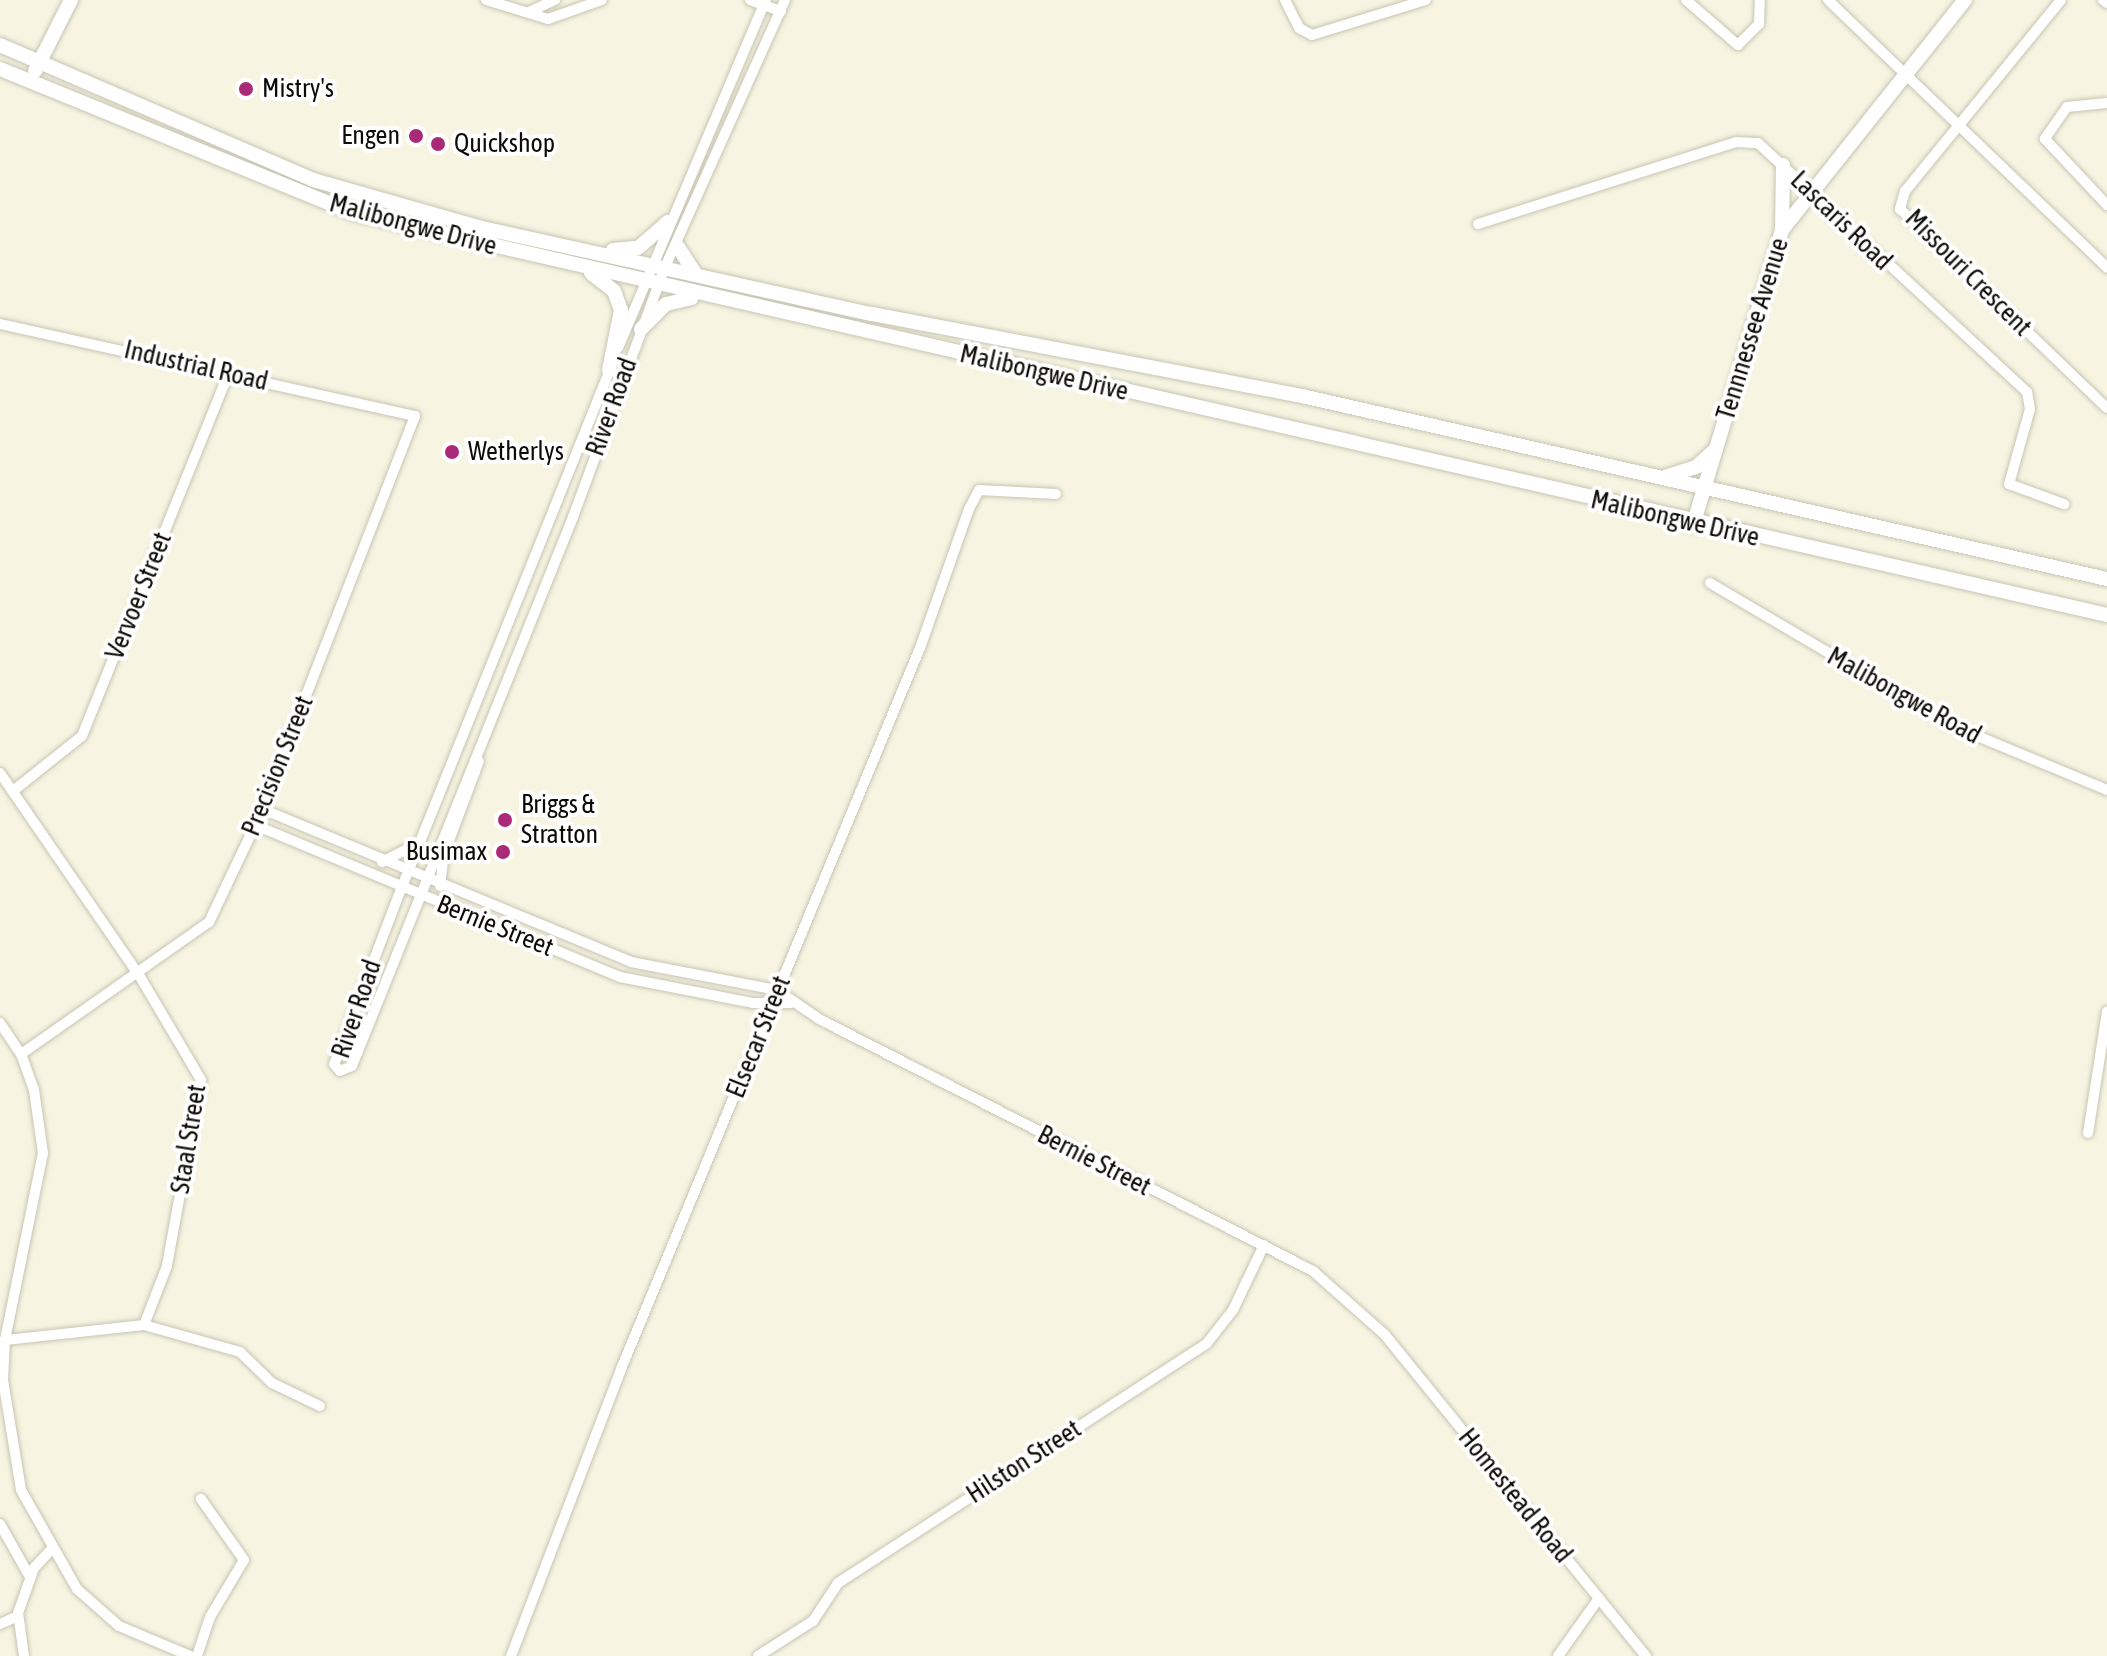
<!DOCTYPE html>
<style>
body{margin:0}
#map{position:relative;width:2107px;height:1656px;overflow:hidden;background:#f7f5e2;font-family:"Asap Condensed",sans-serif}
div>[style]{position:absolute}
.roads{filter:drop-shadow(0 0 2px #c7c5b3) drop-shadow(0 0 2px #c7c5b3)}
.street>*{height:10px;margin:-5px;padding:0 5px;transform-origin:5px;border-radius:5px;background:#fff}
.secondary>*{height:14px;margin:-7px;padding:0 7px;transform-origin:7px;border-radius:7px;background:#fff}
.dots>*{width:22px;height:22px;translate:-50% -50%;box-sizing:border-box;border:4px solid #fff;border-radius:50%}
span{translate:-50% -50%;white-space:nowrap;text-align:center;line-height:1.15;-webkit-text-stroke:8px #fff;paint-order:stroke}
.poi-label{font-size:26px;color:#0c0b06}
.left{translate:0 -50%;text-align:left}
.right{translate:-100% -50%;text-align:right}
.street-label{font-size:26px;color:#0c0b06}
</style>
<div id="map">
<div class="roads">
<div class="street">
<i style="left:486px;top:0;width:65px;rotate:17deg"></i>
<i style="left:548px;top:19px;width:57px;rotate:-19.4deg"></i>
<i style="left:750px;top:0;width:33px;rotate:20deg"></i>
<i style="left:1285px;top:0;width:31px;rotate:63deg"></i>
<i style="left:1299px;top:28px;width:15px;rotate:28deg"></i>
<i style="left:1312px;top:35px;width:119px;rotate:-17.1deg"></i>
<i style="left:1686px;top:0;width:69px;rotate:40.9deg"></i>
<i style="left:1738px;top:45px;width:30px;rotate:-45deg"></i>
<i style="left:1759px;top:24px;width:24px;rotate:-88deg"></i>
<i style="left:1828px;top:0;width:387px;rotate:43.8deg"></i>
<i style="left:2061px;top:0;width:247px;rotate:129.2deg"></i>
<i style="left:1905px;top:191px;width:19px;rotate:106deg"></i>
<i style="left:1900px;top:209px;width:287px;rotate:43.9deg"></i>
<i style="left:2103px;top:0;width:5px;rotate:37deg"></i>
<i style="left:529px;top:12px;width:29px;rotate:-25deg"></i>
<i style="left:2107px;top:103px;width:40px;rotate:174.3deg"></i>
<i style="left:2067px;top:107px;width:39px;rotate:125deg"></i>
<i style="left:2045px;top:139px;width:91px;rotate:46.8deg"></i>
<i style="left:1478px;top:224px;width:271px;rotate:-17.6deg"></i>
<i style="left:1736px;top:142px;width:22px;rotate:3deg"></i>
<i style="left:1758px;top:143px;width:367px;rotate:42.8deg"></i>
<i style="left:2027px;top:392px;width:17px;rotate:80deg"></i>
<i style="left:2030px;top:409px;width:78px;rotate:105.6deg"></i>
<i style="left:2009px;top:484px;width:59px;rotate:20deg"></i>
<i style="left:0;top:324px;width:425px;rotate:12.5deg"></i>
<i style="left:415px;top:416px;width:433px;rotate:111.3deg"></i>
<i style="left:258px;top:819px;width:114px;rotate:115.4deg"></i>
<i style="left:209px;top:922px;width:230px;rotate:144.9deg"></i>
<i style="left:618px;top:348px;width:378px;rotate:-67deg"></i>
<i style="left:611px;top:367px;width:563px;rotate:111.91deg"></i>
<i style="left:401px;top:889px;width:187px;rotate:110.9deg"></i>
<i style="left:334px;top:1064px;width:9px;rotate:49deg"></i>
<i style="left:340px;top:1071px;width:13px;rotate:-23deg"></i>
<i style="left:352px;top:1066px;width:592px;rotate:-68.07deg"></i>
<i style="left:573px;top:517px;width:266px;rotate:-69.8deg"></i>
<i style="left:665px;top:267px;width:293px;rotate:-65.8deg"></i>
<i style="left:1710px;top:583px;width:280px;rotate:30.5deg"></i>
<i style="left:1951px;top:725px;width:169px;rotate:22.6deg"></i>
<i style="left:0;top:773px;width:245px;rotate:55.5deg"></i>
<i style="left:139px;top:975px;width:122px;rotate:59.4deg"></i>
<i style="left:201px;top:1080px;width:189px;rotate:100.4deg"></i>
<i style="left:167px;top:1266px;width:63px;rotate:111.3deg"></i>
<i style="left:144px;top:1325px;width:140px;rotate:173.8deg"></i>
<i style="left:13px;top:791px;width:88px;rotate:-38.6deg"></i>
<i style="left:82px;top:736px;width:392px;rotate:-68deg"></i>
<i style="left:262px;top:809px;width:399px;rotate:22.5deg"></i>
<i style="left:631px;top:962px;width:149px;rotate:10.9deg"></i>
<i style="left:777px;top:990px;width:51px;rotate:34.6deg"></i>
<i style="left:819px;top:1019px;width:555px;rotate:27.03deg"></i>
<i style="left:1313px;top:1271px;width:96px;rotate:41.6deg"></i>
<i style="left:1385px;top:1335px;width:414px;rotate:50.9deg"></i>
<i style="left:255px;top:825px;width:395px;rotate:22.6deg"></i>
<i style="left:620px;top:977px;width:136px;rotate:11.1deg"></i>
<i style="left:753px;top:1003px;width:38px"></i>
<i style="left:382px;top:862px;width:42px;rotate:-27.2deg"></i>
<i style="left:440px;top:886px;width:32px;rotate:-83deg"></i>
<i style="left:444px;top:854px;width:99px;rotate:-69.4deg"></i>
<i style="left:0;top:1023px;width:37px;rotate:56deg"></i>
<i style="left:21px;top:1054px;width:38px;rotate:70deg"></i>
<i style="left:34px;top:1090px;width:64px;rotate:81.9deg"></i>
<i style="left:43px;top:1153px;width:191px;rotate:101.5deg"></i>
<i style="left:5px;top:1340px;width:40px;rotate:92.9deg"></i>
<i style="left:3px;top:1380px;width:111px;rotate:80.7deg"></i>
<i style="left:21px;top:1490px;width:114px;rotate:60.5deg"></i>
<i style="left:77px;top:1589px;width:56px;rotate:41.4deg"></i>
<i style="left:119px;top:1626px;width:77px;rotate:22.9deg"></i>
<i style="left:2088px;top:1133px;width:123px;rotate:-81.1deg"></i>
<i style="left:144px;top:1325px;width:100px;rotate:15.7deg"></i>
<i style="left:240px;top:1352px;width:45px;rotate:44.1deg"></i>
<i style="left:272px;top:1383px;width:53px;rotate:25.6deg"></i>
<i style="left:0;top:1524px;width:61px;rotate:60.5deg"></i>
<i style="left:0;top:1624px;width:20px;rotate:-24deg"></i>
<i style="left:24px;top:1656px;width:43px;rotate:-97.9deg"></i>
<i style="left:18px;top:1613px;width:48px;rotate:-70.4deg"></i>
<i style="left:34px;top:1568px;width:25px;rotate:-47deg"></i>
<i style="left:197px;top:1656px;width:41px;rotate:-71.6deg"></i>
<i style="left:210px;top:1617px;width:66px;rotate:-59.2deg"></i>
<i style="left:244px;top:1560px;width:75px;rotate:-125.2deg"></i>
<i style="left:511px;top:1656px;width:307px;rotate:-69deg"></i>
<i style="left:621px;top:1369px;width:781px;rotate:-67.48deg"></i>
<i style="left:920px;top:648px;width:147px;rotate:-70.6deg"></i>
<i style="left:969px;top:509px;width:21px;rotate:-62deg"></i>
<i style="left:979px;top:490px;width:77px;rotate:3deg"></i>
<i style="left:758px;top:1656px;width:65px;rotate:-32.5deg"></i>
<i style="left:813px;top:1621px;width:45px;rotate:-56.7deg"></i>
<i style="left:838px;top:1583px;width:440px;rotate:-33deg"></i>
<i style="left:1207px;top:1343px;width:42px;rotate:-51.8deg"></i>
<i style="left:1233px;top:1310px;width:72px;rotate:-64.5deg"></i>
<i style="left:1558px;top:1656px;width:71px;rotate:-54.7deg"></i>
</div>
<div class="secondary">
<i style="left:0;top:45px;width:341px;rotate:23.3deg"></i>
<i style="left:313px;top:180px;width:172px;rotate:15.9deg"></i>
<i style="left:478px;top:227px;width:403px;rotate:12.5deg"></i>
<i style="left:872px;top:314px;width:438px;rotate:10.8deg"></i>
<i style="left:1302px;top:396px;width:826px;rotate:12.81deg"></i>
<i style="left:0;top:69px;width:381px;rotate:22.2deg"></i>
<i style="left:353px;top:213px;width:1799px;rotate:12.91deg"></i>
<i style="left:35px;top:71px;width:80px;rotate:-63.1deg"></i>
<i style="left:1782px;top:229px;width:64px;rotate:-89.1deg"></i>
<i style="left:678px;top:247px;width:30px;rotate:57deg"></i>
<i style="left:613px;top:250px;width:25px;rotate:-5deg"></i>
<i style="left:638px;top:248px;width:40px;rotate:-41deg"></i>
<i style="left:591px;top:273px;width:29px;rotate:38deg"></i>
<i style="left:614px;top:291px;width:20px;rotate:70deg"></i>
<i style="left:621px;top:310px;width:61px;rotate:101.3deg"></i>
<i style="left:641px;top:329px;width:35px;rotate:-45deg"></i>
<i style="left:666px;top:304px;width:26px;rotate:-13deg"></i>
<i style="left:1665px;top:477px;width:33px;rotate:-18deg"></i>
<i style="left:1696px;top:467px;width:27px;rotate:-42deg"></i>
<i style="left:1693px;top:525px;width:308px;rotate:-73.2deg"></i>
<i style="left:1782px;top:230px;width:294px;rotate:-51.5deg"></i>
</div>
</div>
<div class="dots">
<i style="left:246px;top:89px;background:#aa2a78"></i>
<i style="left:416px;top:136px;background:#aa2a78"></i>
<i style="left:438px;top:144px;background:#aa2a78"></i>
<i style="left:452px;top:452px;background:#aa2a78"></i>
<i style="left:505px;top:820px;background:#aa2a78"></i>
<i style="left:503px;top:852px;background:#aa2a78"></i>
</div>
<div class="poi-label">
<span class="left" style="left:262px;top:89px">Mistry's</span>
<span class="right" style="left:400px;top:136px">Engen</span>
<span class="left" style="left:454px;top:144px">Quickshop</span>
<span class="left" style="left:468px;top:452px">Wetherlys</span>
<span class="left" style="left:521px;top:820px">Briggs &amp;<br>Stratton</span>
<span class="right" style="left:487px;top:852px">Busimax</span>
</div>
<div class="street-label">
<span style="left:1841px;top:221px;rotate:44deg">Lascaris Road</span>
<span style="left:413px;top:225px;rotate:15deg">Malibongwe Drive</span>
<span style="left:1968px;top:273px;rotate:45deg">Missouri Crescent</span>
<span style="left:1753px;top:329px;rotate:-73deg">Tennnessee Avenue</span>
<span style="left:196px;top:366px;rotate:13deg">Industrial Road</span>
<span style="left:1044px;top:373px;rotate:13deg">Malibongwe Drive</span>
<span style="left:612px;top:407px;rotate:-70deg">River Road</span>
<span style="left:1675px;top:519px;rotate:13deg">Malibongwe Drive</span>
<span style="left:139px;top:596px;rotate:-68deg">Vervoer Street</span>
<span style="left:1904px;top:696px;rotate:29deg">Malibongwe Road</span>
<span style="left:278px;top:766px;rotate:-68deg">Precision Street</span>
<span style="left:495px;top:926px;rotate:22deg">Bernie Street</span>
<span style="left:357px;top:1009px;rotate:-71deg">River Road</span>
<span style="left:759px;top:1037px;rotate:-68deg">Elsecar Street</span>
<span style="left:189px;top:1139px;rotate:-81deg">Staal Street</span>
<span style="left:1094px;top:1161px;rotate:27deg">Bernie Street</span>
<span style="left:1024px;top:1462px;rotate:-33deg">Hilston Street</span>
<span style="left:1515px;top:1496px;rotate:51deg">Homestead Road</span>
</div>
</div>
